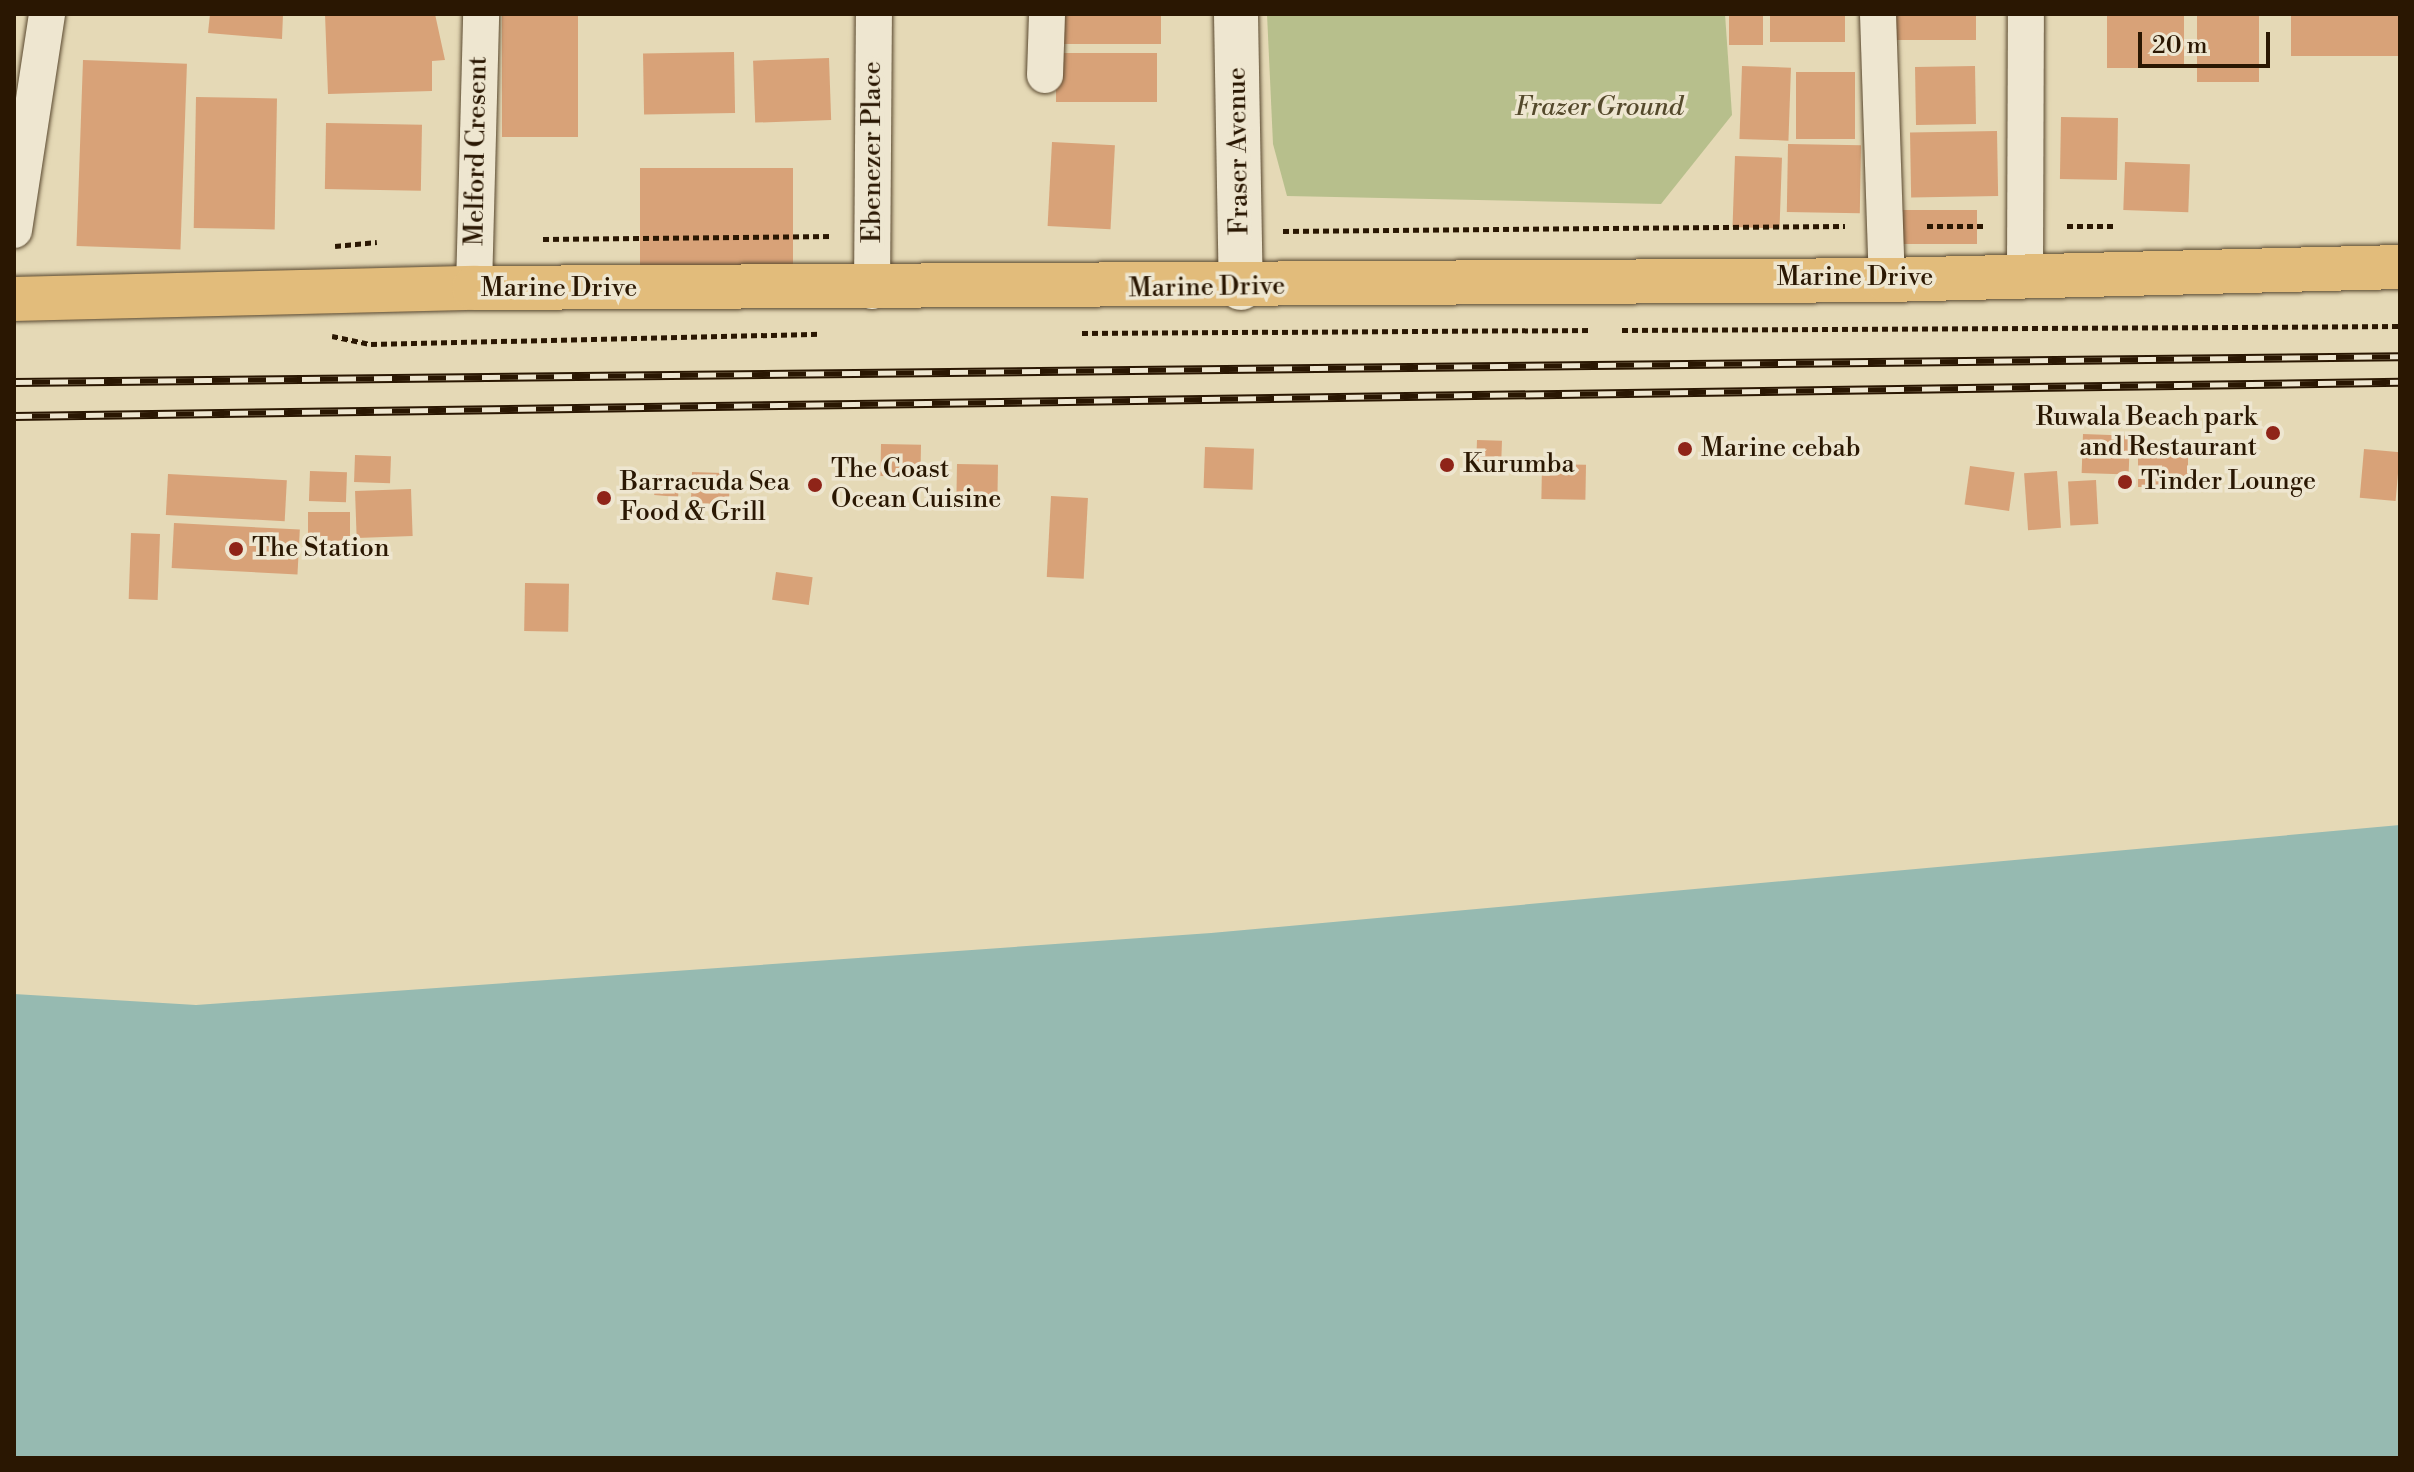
<!DOCTYPE html>
<style>
body{margin:0}
#map{position:relative;width:2414px;height:1472px;overflow:hidden;background:#e5d9b6;font-family:"Libre Bodoni",serif}
div>[style]{position:absolute}
.green>*{inset:0;background:#b7bf8c}
.water>*{inset:0;background:#96bab1}
.building>*{inset:0;background:#d8a278;transform-origin:0 0}
.path>*{height:5px;margin-top:-2.5px;transform-origin:0;background:repeating-linear-gradient(90deg,#2a1702 0 6px,transparent 0 10px)}
.roads{filter:drop-shadow(0 0 2px #59482f) drop-shadow(0 0 2px #59482f)}
.street>*{height:36px;margin:-18px;padding:0 18px;transform-origin:18px;border-radius:18px;background:#eee6d0}
.secondary>*{height:44px;margin:-22px;padding:0 22px;transform-origin:22px;border-radius:22px;background:#eee6d0}
.primary>*{height:44px;margin:-22px;padding:0 22px;transform-origin:22px;border-radius:22px;background:#e2bc7b}
.rail>*{height:9px;margin-top:-4.5px;transform-origin:0;background:repeating-linear-gradient(90deg,#eee6d0 0 18px,#2a1702 0 36px);box-sizing:border-box;border-block:2px solid #2a1702}
.dots>*{width:22px;height:22px;translate:-50% -50%;box-sizing:border-box;border:4px solid #eee6d0;border-radius:50%}
span{translate:-50% -50%;white-space:nowrap;text-align:center;line-height:1.15;-webkit-text-stroke:7px #eee6d0;paint-order:stroke}
.park-label{font-size:26px;color:#54492b;font-style:italic}
.street-label{font-size:26px;color:#2a1702}
.poi-label{font-size:26px;color:#2a1702}
.right{translate:-100% -50%;text-align:right}
.left{translate:0 -50%;text-align:left}
.frame{position:absolute;inset:0;border:16px solid #2a1702;pointer-events:none}
.scale{position:absolute;left:2138px;top:32px;width:132px;height:36px;box-sizing:border-box;border:4px solid #2a1702;border-top:0;padding-left:10px;font-size:24px;line-height:28px;white-space:nowrap;color:#2a1702;-webkit-text-stroke:6px #eee6d0;paint-order:stroke}
</style>
<div id="map">
<div class="green">
<i style="clip-path:polygon(1267px 14px,1725px 14px,1732px 115px,1661px 204px,1287px 196px,1273px 144px)"></i>
</div>
<div class="water">
<i style="clip-path:polygon(2400px 825px,2400px 1458px,14px 1458px,14px 994px,196px 1005px,1211px 933px)"></i>
</div>
<div class="building">
<i style="clip-path:polygon(210px 14px,283px 14px,282px 39px,208px 33px)"></i>
<i style="clip-path:polygon(325px 14px,435px 14px,445px 60px,432px 61px,432px 91px,328px 94px)"></i>
<i style="left:502px;top:14px;width:76px;height:123px"></i>
<i style="left:1059px;top:14px;width:102px;height:30px"></i>
<i style="left:1729px;top:14px;width:34px;height:31px"></i>
<i style="left:1770px;top:14px;width:75px;height:28px"></i>
<i style="left:1889px;top:14px;width:87px;height:26px"></i>
<i style="left:2107px;top:14px;width:77px;height:54px"></i>
<i style="left:2197px;top:14px;width:62px;height:68px"></i>
<i style="left:2291px;top:14px;width:109px;height:42px"></i>
<i style="left:734px;top:52px;width:61px;height:91px;rotate:89deg"></i>
<i style="left:1056px;top:53px;width:101px;height:49px"></i>
<i style="left:829px;top:58px;width:62px;height:76px;rotate:88deg"></i>
<i style="left:83px;top:60px;width:104px;height:186px;rotate:2deg"></i>
<i style="left:1742px;top:66px;width:49px;height:73px;rotate:2deg"></i>
<i style="left:1975px;top:66px;width:58px;height:60px;rotate:89deg"></i>
<i style="left:1796px;top:72px;width:59px;height:67px"></i>
<i style="left:196px;top:97px;width:81px;height:131px;rotate:1deg"></i>
<i style="left:2061px;top:117px;width:57px;height:62px;rotate:1deg"></i>
<i style="left:326px;top:123px;width:96px;height:66px;rotate:1deg"></i>
<i style="left:1997px;top:131px;width:65px;height:87px;rotate:89deg"></i>
<i style="left:1052px;top:142px;width:63px;height:84px;rotate:3deg"></i>
<i style="left:1788px;top:144px;width:73px;height:68px;rotate:1deg"></i>
<i style="left:1735px;top:156px;width:47px;height:71px;rotate:2deg"></i>
<i style="left:2125px;top:162px;width:65px;height:48px;rotate:2deg"></i>
<i style="left:640px;top:168px;width:153px;height:100px"></i>
<i style="left:1899px;top:210px;width:78px;height:34px"></i>
<i style="left:2083px;top:434px;width:47px;height:39px;rotate:2deg"></i>
<i style="left:1477px;top:440px;width:25px;height:31px;rotate:2deg"></i>
<i style="left:881px;top:444px;width:40px;height:32px;rotate:1deg"></i>
<i style="left:1205px;top:447px;width:49px;height:41px;rotate:2deg"></i>
<i style="left:2138px;top:447px;width:50px;height:40px"></i>
<i style="left:2364px;top:449px;width:36px;height:49px;rotate:5deg"></i>
<i style="left:355px;top:455px;width:36px;height:27px;rotate:2deg"></i>
<i style="left:957px;top:464px;width:41px;height:32px;rotate:1deg"></i>
<i style="left:1542px;top:464px;width:44px;height:35px;rotate:1deg"></i>
<i style="left:1970px;top:466px;width:45px;height:39px;rotate:8deg"></i>
<i style="left:310px;top:471px;width:37px;height:30px;rotate:2deg"></i>
<i style="left:2057px;top:471px;width:57px;height:33px;rotate:86deg"></i>
<i style="left:692px;top:472px;width:38px;height:31px;rotate:2deg"></i>
<i style="left:168px;top:474px;width:119px;height:41px;rotate:3deg"></i>
<i style="left:656px;top:474px;width:24px;height:21px;rotate:5deg"></i>
<i style="left:2096px;top:480px;width:44px;height:28px;rotate:87deg"></i>
<i style="left:411px;top:489px;width:47px;height:56px;rotate:88deg"></i>
<i style="left:1051px;top:496px;width:37px;height:81px;rotate:3deg"></i>
<i style="left:308px;top:512px;width:42px;height:31px"></i>
<i style="left:174px;top:523px;width:126px;height:45px;rotate:3deg"></i>
<i style="left:131px;top:533px;width:29px;height:66px;rotate:2deg"></i>
<i style="left:776px;top:572px;width:37px;height:28px;rotate:8deg"></i>
<i style="left:525px;top:583px;width:44px;height:48px;rotate:1deg"></i>
</div>
<div class="path">
<i style="left:1927px;top:226px;width:58px"></i>
<i style="left:2067px;top:226px;width:50px"></i>
<i style="left:1283px;top:231px;width:562px;rotate:-0.51deg"></i>
<i style="left:543px;top:239px;width:290px;rotate:-0.6deg"></i>
<i style="left:335px;top:246px;width:42px;rotate:-5.4deg"></i>
<i style="left:1622px;top:330px;width:778px;rotate:-0.29deg"></i>
<i style="left:1082px;top:333px;width:510px;rotate:-0.34deg"></i>
<i style="left:332px;top:336px;width:40px;rotate:12deg"></i>
<i style="left:371px;top:344px;width:450px;rotate:-1.3deg"></i>
</div>
<div class="roads">
<div class="street">
<i style="left:1878px;top:14px;width:266px;rotate:88.1deg"></i>
<i style="left:1045px;top:75px;width:61px;rotate:-88.1deg"></i>
<i style="left:14px;top:230px;width:219px;rotate:-81.3deg"></i>
<i style="left:2025px;top:275px;width:261px;rotate:-89.8deg"></i>
<i style="left:474px;top:288px;width:274px;rotate:-88.5deg"></i>
<i style="left:872px;top:291px;width:277px;rotate:-89.6deg"></i>
</div>
<div class="secondary">
<i style="left:1236px;top:14px;width:274px;rotate:89deg"></i>
</div>
<div class="primary">
<i style="left:14px;top:299px;width:460px;rotate:-1.4deg"></i>
<i style="left:474px;top:288px;width:1413px;rotate:-0.32deg"></i>
<i style="left:1887px;top:280px;width:513px;rotate:-1.45deg"></i>
</div>
</div>
<div class="rail">
<i style="left:14px;top:382px;width:2386px;rotate:-0.62deg"></i>
<i style="left:14px;top:416px;width:2386px;rotate:-0.82deg"></i>
</div>
<div class="dots">
<i style="left:2273px;top:433px;background:#8f2418"></i>
<i style="left:1685px;top:449px;background:#8f2418"></i>
<i style="left:1447px;top:465px;background:#8f2418"></i>
<i style="left:2125px;top:482px;background:#8f2418"></i>
<i style="left:815px;top:485px;background:#8f2418"></i>
<i style="left:604px;top:498px;background:#8f2418"></i>
<i style="left:236px;top:549px;background:#8f2418"></i>
</div>
<div class="park-label">
<span style="left:1599px;top:108px">Frazer Ground</span>
</div>
<div class="street-label">
<span style="left:477px;top:151px;rotate:-89deg">Melford Cresent</span>
<span style="left:1239px;top:151px;rotate:-91deg">Fraser Avenue</span>
<span style="left:873px;top:152px;rotate:-90deg">Ebenezer Place</span>
<span style="left:1855px;top:278px">Marine Drive</span>
<span style="left:1207px;top:288px;rotate:-1deg">Marine Drive</span>
<span style="left:559px;top:289px">Marine Drive</span>
</div>
<div class="poi-label">
<span class="right" style="left:2257px;top:433px">Ruwala Beach park<br>and Restaurant</span>
<span class="left" style="left:1701px;top:449px">Marine cebab</span>
<span class="left" style="left:1463px;top:465px">Kurumba</span>
<span class="left" style="left:831px;top:485px">The Coast<br>Ocean Cuisine</span>
<span class="left" style="left:2141px;top:482px">Tinder Lounge</span>
<span class="left" style="left:620px;top:498px">Barracuda Sea<br>Food &amp; Grill</span>
<span class="left" style="left:252px;top:549px">The Station</span>
</div>
<div class="frame"></div>
<div class="scale">20 m</div>
</div>
